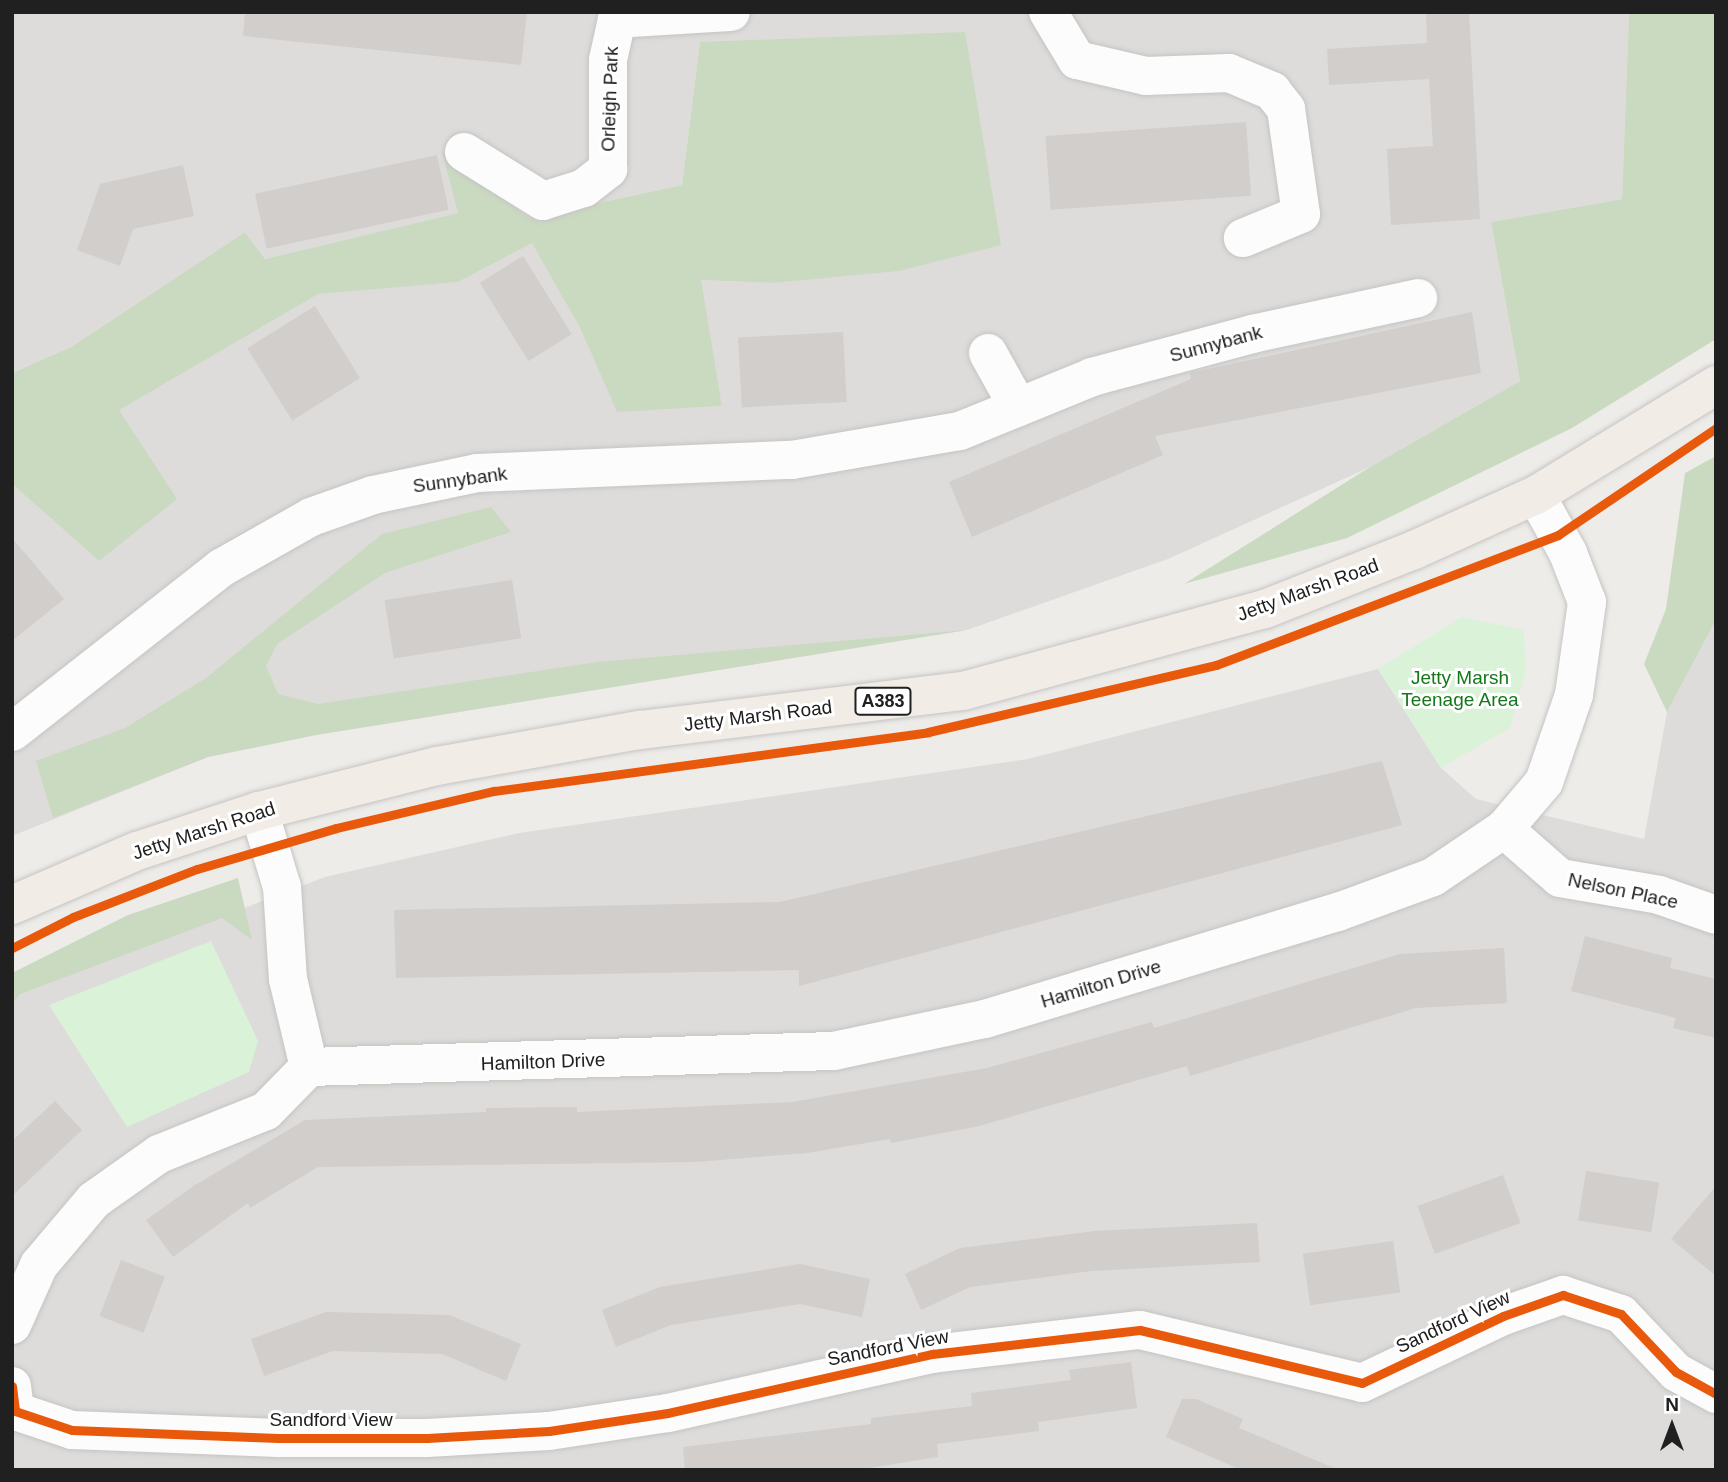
<!DOCTYPE html>
<style>
body{margin:0}
#map{position:relative;width:1728px;height:1482px;overflow:hidden;background:#eeece9;font-family:Arial,sans-serif}
div>[style]{position:absolute}
.residential>*{inset:0;background:#dddcda}
.forest>*{inset:0;background:#cadac0}
.park>*{inset:0;background:#d9f2d8}
.building>*{inset:0;background:#d1cecc;transform-origin:0 0}
.roads{filter:drop-shadow(0 0 2px #c5c4c3) drop-shadow(0 0 2px #c5c4c3)}
.minor>*{height:38px;margin:-19px;padding:0 19px;transform-origin:19px;border-radius:19px;background:#fcfcfc}
.primary>*{height:38px;margin:-19px;padding:0 19px;transform-origin:19px;border-radius:19px;background:#f1ece6}
.cycleway>*{height:9px;margin:-4.5px;padding:0 4.5px;transform-origin:4.5px;border-radius:4.5px;background:#e8590c}
span{translate:-50% -50%;white-space:nowrap;text-align:center;line-height:1.15;-webkit-text-stroke:6px #fff;paint-order:stroke}
.shield-label span{padding:2px 5px;background:#fff;border:2px solid;border-radius:5px;-webkit-text-stroke-width:0}
.shield-label{font-size:18px;color:#202020;font-weight:700}
.street-label{font-size:19px;color:#202020}
.park-label{font-size:19px;color:#14781a}
.frame{position:absolute;inset:0;border:14px solid #202020;pointer-events:none}
.north{position:absolute;left:1637px;top:1391px;width:70px;height:70px;-webkit-text-stroke:5px #fff;paint-order:stroke;rotate:0deg;font-size:19px;font-weight:700;line-height:28px;text-align:center;color:#202020}
.north::after{content:'';display:block;margin:auto;width:24px;height:32px;background:#202020;clip-path:polygon(50% 0,100% 100%,50% 72%,0 100%)}
</style>
<div id="map">
<div class="residential">
<i style="clip-path:polygon(12px 12px,1629px 12px,1622px 199px,1491px 222px,1520px 381px,1370px 467px,1168px 559px,967px 630px,316px 735px,208px 757px,12px 836px,12px 484px,99px 561px,118px 410px,318px 293px,458px 282px,532px 242px,580px 328px,617px 411px,722px 406px,700px 280px,772px 283px,700px 43px,682px 185px,529px 218px,443px 153px,459px 213px,265px 259px,245px 232px,71px 347px,12px 373px)"></i>
<i style="clip-path:polygon(1716px 620px,1716px 1470px,12px 1470px,12px 1003px,21px 994px,325px 877px,519px 833px,1028px 759px,1378px 669px,1441px 768px,1476px 799px,1644px 839px,1667px 712px)"></i>
</div>
<div class="forest">
<i style="clip-path:polygon(1629px 12px,1716px 12px,1716px 339px,1572px 428px,1347px 538px,1184px 584px,1370px 467px,1520px 381px,1491px 222px,1622px 199px)"></i>
<i style="clip-path:polygon(965px 32px,1001px 245px,899px 271px,772px 283px,701px 280px,722px 406px,617px 412px,580px 328px,532px 243px,458px 282px,318px 294px,119px 410px,177px 499px,99px 561px,12px 484px,12px 373px,71px 347px,245px 232px,265px 259px,458px 213px,442px 152px,529px 218px,682px 185px,700px 42px)"></i>
<i style="clip-path:polygon(1716px 456px,1716px 620px,1667px 712px,1644px 664px,1666px 609px,1685px 473px)"></i>
<i style="clip-path:polygon(491px 507px,511px 532px,385px 573px,277px 644px,266px 666px,278px 694px,318px 704px,597px 662px,967px 630px,316px 735px,208px 757px,53px 818px,36px 761px,125px 728px,206px 678px,382px 534px)"></i>
<i style="clip-path:polygon(238px 878px,252px 940px,222px 918px,21px 994px,12px 1003px,12px 973px,128px 915px)"></i>
</div>
<div class="park">
<i style="clip-path:polygon(1462px 617px,1524px 630px,1526px 669px,1510px 728px,1441px 768px,1378px 669px)"></i>
<i style="clip-path:polygon(211px 941px,258px 1041px,249px 1072px,127px 1127px,49px 1005px)"></i>
</div>
<div class="building">
<i style="clip-path:polygon(245px 12px,527px 12px,521px 65px,243px 36px)"></i>
<i style="clip-path:polygon(1426px 12px,1469px 12px,1480px 219px,1391px 225px,1387px 149px,1433px 146px,1429px 79px,1329px 85px,1327px 49px,1427px 43px)"></i>
<i style="left:1246px;top:122px;width:74px;height:201px;rotate:86deg"></i>
<i style="left:437px;top:155px;width:56px;height:186px;rotate:78deg"></i>
<i style="clip-path:polygon(183px 165px,194px 216px,133px 229px,120px 266px,77px 250px,100px 184px)"></i>
<i style="left:523px;top:256px;width:92px;height:51px;rotate:58deg"></i>
<i style="left:315px;top:306px;width:85px;height:80px;rotate:58deg"></i>
<i style="clip-path:polygon(1472px 312px,1481px 373px,1155px 436px,1163px 455px,972px 537px,949px 482px,1191px 379px,1190px 373px)"></i>
<i style="left:843px;top:332px;width:70px;height:105px;rotate:87deg"></i>
<i style="clip-path:polygon(12px 538px,64px 599px,12px 641px)"></i>
<i style="left:512px;top:580px;width:59px;height:129px;rotate:81deg"></i>
<i style="clip-path:polygon(1382px 761px,1402px 825px,799px 986px,799px 970px,396px 978px,394px 910px,780px 902px)"></i>
<i style="clip-path:polygon(1585px 936px,1672px 958px,1670px 968px,1716px 979px,1716px 1038px,1673px 1028px,1676px 1018px,1571px 991px)"></i>
<i style="clip-path:polygon(1504px 948px,1507px 1003px,1416px 1008px,1190px 1076px,1187px 1066px,979px 1126px,891px 1143px,890px 1139px,807px 1153px,695px 1162px,318px 1167px,250px 1208px,248px 1203px,173px 1257px,146px 1220px,195px 1185px,305px 1120px,486px 1112px,486px 1108px,577px 1107px,577px 1112px,792px 1102px,987px 1068px,1152px 1022px,1154px 1028px,1400px 954px)"></i>
<i style="clip-path:polygon(55px 1101px,82px 1130px,12px 1196px,12px 1141px)"></i>
<i style="left:1586px;top:1171px;width:74px;height:50px;rotate:9deg"></i>
<i style="left:1503px;top:1175px;width:51px;height:91px;rotate:70deg"></i>
<i style="clip-path:polygon(1716px 1186px,1716px 1276px,1671px 1239px)"></i>
<i style="clip-path:polygon(1257px 1223px,1260px 1262px,1091px 1271px,970px 1287px,921px 1310px,905px 1274px,960px 1248px,1095px 1231px)"></i>
<i style="left:1393px;top:1241px;width:52px;height:91px;rotate:82deg"></i>
<i style="left:121px;top:1260px;width:47px;height:60px;rotate:21deg"></i>
<i style="clip-path:polygon(800px 1264px,870px 1279px,862px 1317px,800px 1304px,671px 1325px,616px 1347px,602px 1310px,660px 1287px)"></i>
<i style="clip-path:polygon(326px 1312px,449px 1315px,521px 1344px,506px 1381px,442px 1354px,333px 1351px,264px 1376px,251px 1339px)"></i>
<i style="clip-path:polygon(1131px 1362px,1137px 1408px,1038px 1422px,1039px 1431px,937px 1444px,938px 1457px,857px 1470px,685px 1470px,683px 1447px,871px 1424px,871px 1418px,972px 1406px,971px 1393px,1071px 1380px,1069px 1370px)"></i>
<i style="clip-path:polygon(1182px 1399px,1196px 1399px,1243px 1419px,1239px 1428px,1339px 1470px,1241px 1470px,1166px 1437px)"></i>
</div>
<div class="roads">
<div class="minor">
<i style="left:1048px;top:12px;width:56px;rotate:58.9deg"></i>
<i style="left:1077px;top:60px;width:71px;rotate:13.1deg"></i>
<i style="left:1146px;top:76px;width:83px;rotate:-2.1deg"></i>
<i style="left:1229px;top:73px;width:47px;rotate:22.7deg"></i>
<i style="left:1272px;top:91px;width:23px;rotate:52deg"></i>
<i style="left:1286px;top:109px;width:106px;rotate:81.9deg"></i>
<i style="left:1301px;top:214px;width:63px;rotate:157.5deg"></i>
<i style="left:464px;top:152px;width:93px;rotate:31.8deg"></i>
<i style="left:543px;top:201px;width:43px;rotate:-17.6deg"></i>
<i style="left:584px;top:188px;width:31px;rotate:-38deg"></i>
<i style="left:608px;top:169px;width:109px;rotate:-90deg"></i>
<i style="left:608px;top:60px;width:42px;rotate:-77.6deg"></i>
<i style="left:617px;top:19px;width:114px;rotate:-3.5deg"></i>
<i style="left:988px;top:353px;width:62px;rotate:60.9deg"></i>
<i style="left:12px;top:732px;width:266px;rotate:-38.1deg"></i>
<i style="left:221px;top:568px;width:103px;rotate:-29.5deg"></i>
<i style="left:311px;top:517px;width:66px;rotate:-19.5deg"></i>
<i style="left:373px;top:495px;width:106px;rotate:-11.9deg"></i>
<i style="left:477px;top:473px;width:315px;rotate:-2.4deg"></i>
<i style="left:792px;top:460px;width:170px;rotate:-9.8deg"></i>
<i style="left:960px;top:431px;width:143px;rotate:-22.2deg"></i>
<i style="left:1092px;top:377px;width:166px;rotate:-15deg"></i>
<i style="left:1252px;top:334px;width:170px;rotate:-12.2deg"></i>
<i style="left:259px;top:811px;width:79px;rotate:73.2deg"></i>
<i style="left:282px;top:887px;width:92px;rotate:86.3deg"></i>
<i style="left:288px;top:979px;width:90px;rotate:76.6deg"></i>
<i style="left:1504px;top:829px;width:74px;rotate:41.2deg"></i>
<i style="left:1560px;top:878px;width:100px;rotate:9.7deg"></i>
<i style="left:1659px;top:895px;width:60px;rotate:19.3deg"></i>
<i style="left:309px;top:1067px;width:525px;rotate:-1.75deg"></i>
<i style="left:834px;top:1051px;width:154px;rotate:-12deg"></i>
<i style="left:985px;top:1019px;width:369px;rotate:-16.9deg"></i>
<i style="left:1338px;top:912px;width:101px;rotate:-20.2deg"></i>
<i style="left:1433px;top:877px;width:86px;rotate:-34.1deg"></i>
<i style="left:1504px;top:829px;width:62px;rotate:-49.6deg"></i>
<i style="left:1544px;top:782px;width:92px;rotate:-71deg"></i>
<i style="left:1574px;top:695px;width:94px;rotate:-82deg"></i>
<i style="left:1587px;top:602px;width:53px;rotate:-111.2deg"></i>
<i style="left:1568px;top:553px;width:66px;rotate:-118.9deg"></i>
<i style="left:12px;top:1325px;width:66px;rotate:-65.8deg"></i>
<i style="left:39px;top:1265px;width:85px;rotate:-49.8deg"></i>
<i style="left:94px;top:1200px;width:80px;rotate:-35.3deg"></i>
<i style="left:159px;top:1154px;width:115px;rotate:-21.9deg"></i>
<i style="left:266px;top:1111px;width:62px;rotate:-45.7deg"></i>
<i style="left:12px;top:1386px;width:25px;rotate:83deg"></i>
<i style="left:15px;top:1411px;width:60px;rotate:18.4deg"></i>
<i style="left:72px;top:1430px;width:206px;rotate:2.2deg"></i>
<i style="left:278px;top:1438px;width:149px"></i>
<i style="left:427px;top:1438px;width:122px;rotate:-3.3deg"></i>
<i style="left:549px;top:1431px;width:120px;rotate:-8.6deg"></i>
<i style="left:668px;top:1413px;width:271px;rotate:-12.6deg"></i>
<i style="left:932px;top:1354px;width:209px;rotate:-6.6deg"></i>
<i style="left:1140px;top:1330px;width:228px;rotate:13.4deg"></i>
<i style="left:1362px;top:1383px;width:156px;rotate:-25.4deg"></i>
<i style="left:1503px;top:1316px;width:64px;rotate:-19.3deg"></i>
<i style="left:1563px;top:1295px;width:61px;rotate:18.1deg"></i>
<i style="left:1621px;top:1314px;width:80px;rotate:46.5deg"></i>
<i style="left:1676px;top:1372px;width:46px;rotate:28.8deg"></i>
</div>
<div class="primary">
<i style="left:12px;top:905px;width:136px;rotate:-23.4deg"></i>
<i style="left:137px;top:851px;width:128px;rotate:-18.2deg"></i>
<i style="left:259px;top:811px;width:184px;rotate:-14.2deg"></i>
<i style="left:437px;top:766px;width:206px;rotate:-10.1deg"></i>
<i style="left:640px;top:730px;width:325px;rotate:-6.9deg"></i>
<i style="left:963px;top:691px;width:313px;rotate:-15.2deg"></i>
<i style="left:1265px;top:609px;width:160px;rotate:-21.6deg"></i>
<i style="left:1414px;top:550px;width:134px;rotate:-24.3deg"></i>
<i style="left:1536px;top:495px;width:211px;rotate:-31.4deg"></i>
</div>
</div>
<div class="cycleway">
<i style="left:12px;top:948px;width:68px;rotate:-26.9deg"></i>
<i style="left:73px;top:917px;width:133px;rotate:-21.2deg"></i>
<i style="left:197px;top:869px;width:145px;rotate:-16.4deg"></i>
<i style="left:336px;top:828px;width:162px;rotate:-13.2deg"></i>
<i style="left:494px;top:791px;width:438px;rotate:-7.7deg"></i>
<i style="left:928px;top:732px;width:296px;rotate:-13.1deg"></i>
<i style="left:1216px;top:665px;width:366px;rotate:-20.8deg"></i>
<i style="left:1558px;top:535px;width:191px;rotate:-34.1deg"></i>
<i style="left:12px;top:1386px;width:25px;rotate:83deg"></i>
<i style="left:15px;top:1411px;width:60px;rotate:18.4deg"></i>
<i style="left:72px;top:1430px;width:206px;rotate:2.2deg"></i>
<i style="left:278px;top:1438px;width:149px"></i>
<i style="left:427px;top:1438px;width:122px;rotate:-3.3deg"></i>
<i style="left:549px;top:1431px;width:120px;rotate:-8.6deg"></i>
<i style="left:668px;top:1413px;width:271px;rotate:-12.6deg"></i>
<i style="left:932px;top:1354px;width:209px;rotate:-6.6deg"></i>
<i style="left:1140px;top:1330px;width:228px;rotate:13.4deg"></i>
<i style="left:1362px;top:1383px;width:156px;rotate:-25.4deg"></i>
<i style="left:1503px;top:1316px;width:64px;rotate:-19.3deg"></i>
<i style="left:1563px;top:1295px;width:61px;rotate:18.1deg"></i>
<i style="left:1621px;top:1314px;width:80px;rotate:46.5deg"></i>
<i style="left:1676px;top:1372px;width:46px;rotate:28.8deg"></i>
</div>
<div class="shield-label">
<span style="left:883px;top:701px">A383</span>
</div>
<div class="street-label">
<span style="left:610px;top:99px;rotate:-88deg">Orleigh Park</span>
<span style="left:1216px;top:344px;rotate:-15deg">Sunnybank</span>
<span style="left:460px;top:480px;rotate:-8deg">Sunnybank</span>
<span style="left:1308px;top:590px;rotate:-20deg">Jetty Marsh Road</span>
<span style="left:758px;top:716px;rotate:-7deg">Jetty Marsh Road</span>
<span style="left:204px;top:831px;rotate:-18deg">Jetty Marsh Road</span>
<span style="left:1623px;top:891px;rotate:12deg">Nelson Place</span>
<span style="left:1101px;top:984px;rotate:-17deg">Hamilton Drive</span>
<span style="left:543px;top:1062px;rotate:-2deg">Hamilton Drive</span>
<span style="left:1453px;top:1322px;rotate:-25deg">Sandford View</span>
<span style="left:888px;top:1348px;rotate:-11deg">Sandford View</span>
<span style="left:331px;top:1420px">Sandford View</span>
</div>
<div class="park-label">
<span style="left:1460px;top:689px">Jetty Marsh<br>Teenage Area</span>
</div>
<div class="frame"></div>
<div class="north">N</div>
</div>
